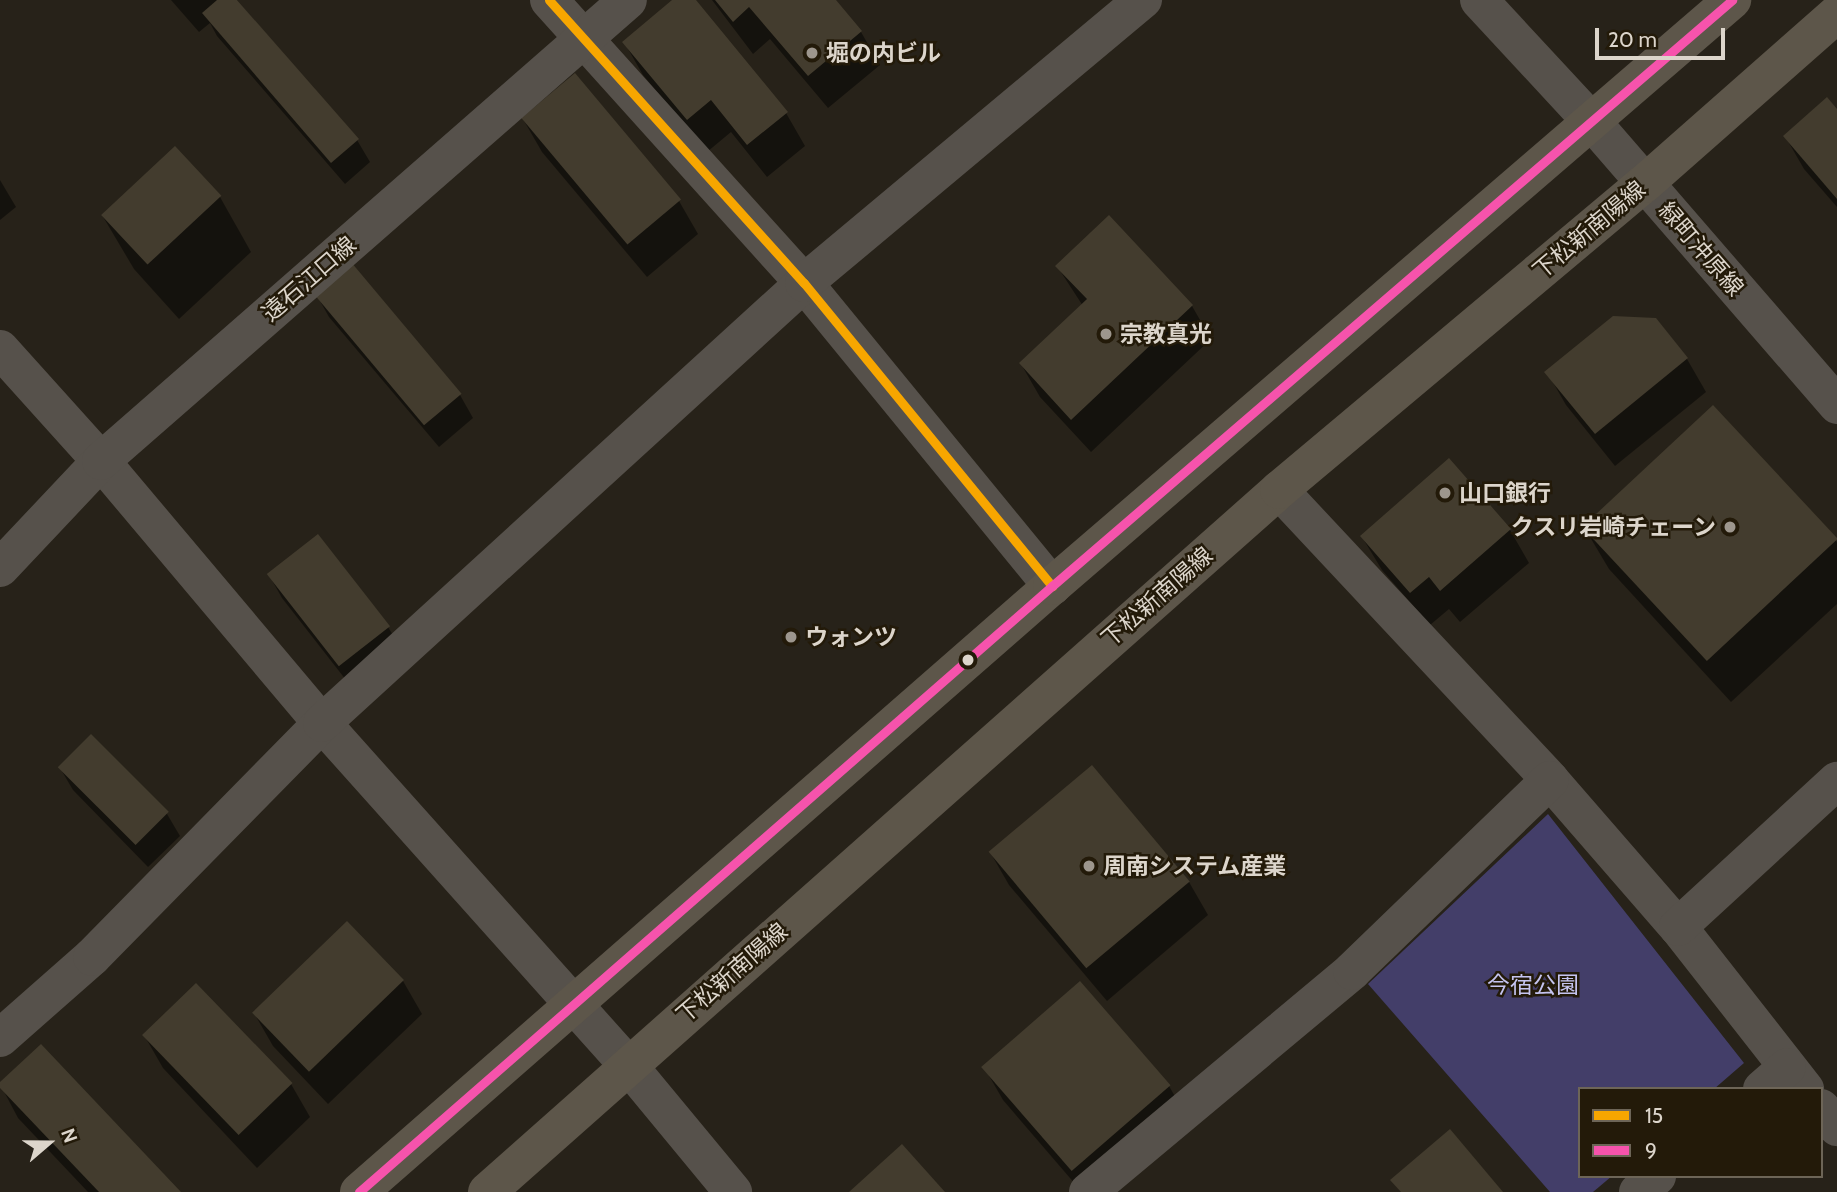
<!DOCTYPE html>
<meta charset="utf-8">
<style>
body{margin:0}
#map{position:relative;width:1837px;height:1192px;overflow:hidden;background:#272219;font-family:Cabin,"Noto Sans JP",sans-serif}
div>[style]{position:absolute}
.green>*{inset:0;background:#433e69}
.shadow>*{inset:0;background:#0007}
.building>*{inset:0;background:#433c2e;transform-origin:0 0}
.minor>*{height:38px;margin:-19px;padding:0 19px;transform-origin:19px;border-radius:19px;background:#56514b}
.major>*{height:38px;margin:-19px;padding:0 19px;transform-origin:19px;border-radius:19px;background:#5d564a}
.bus-1>*{height:9px;margin:-4.5px;padding:0 4.5px;transform-origin:4.5px;border-radius:4.5px;background:#f7a600}
.bus-2>*{height:9px;margin:-4.5px;padding:0 4.5px;transform-origin:4.5px;border-radius:4.5px;background:#f653ac}
.dots>*{width:19px;height:19px;translate:-50% -50%;box-sizing:border-box;border:4px solid #231a09;border-radius:50%}
span{translate:-50% -50%;white-space:nowrap;text-align:center;line-height:1.15;-webkit-text-stroke:5px #231a09;paint-order:stroke}
.poi-label{font-size:23px;color:#dcd5cb;font-weight:700}
.left{translate:0 -50%;text-align:left}
.right{translate:-100% -50%;text-align:right}
.street-label{font-size:23px;color:#dcd5cb}
.park-label{font-size:23px;color:#c5c4f0}
.legend{position:absolute;left:1578px;top:1087px;width:245px;height:91px;box-sizing:border-box;background:#231a09;border:2px solid #6d6557;margin:0;padding:9px 12px;list-style:none;font-size:21px;color:#dcd5cb}
.legend li{display:flex;align-items:center;gap:14px;height:35px}
.legend b{width:35px;border:2px solid #6d6557}
.north{position:absolute;left:14px;top:1108px;width:70px;height:70px;-webkit-text-stroke:5px #231a09;paint-order:stroke;rotate:70deg;font-size:19px;font-weight:700;line-height:28px;text-align:center;color:#dcd5cb}
.north::after{content:'';display:block;margin:auto;width:24px;height:32px;background:#dcd5cb;clip-path:polygon(50% 0,100% 100%,50% 72%,0 100%)}
.scale{position:absolute;left:1595px;top:28px;width:130px;height:32px;box-sizing:border-box;border:4px solid #dcd5cb;border-top:0;padding-left:9px;font-size:21px;line-height:24px;white-space:nowrap;color:#dcd5cb;-webkit-text-stroke:5px #231a09;paint-order:stroke}
</style>
<div id="map">
<div class="green">
<i style="clip-path:polygon(1548px 814px,1744px 1063px,1714px 1089px,1580px 1089px,1580px 1176px,1612px 1176px,1593px 1192px,1550px 1192px,1368px 984px)"></i>
</div>
<div class="shadow">
<i style="clip-path:polygon(171px 0,237px 0,357px 140px,370px 162px,345px 184px,217px 36px,210px 23px,199px 32px)"></i>
<i style="clip-path:polygon(675px 0,694px 0,786px 113px,805px 146px,767px 177px,731px 132px,707px 152px,643px 75px,624px 42px)"></i>
<i style="clip-path:polygon(712px 0,834px 0,861px 32px,880px 65px,828px 108px,770px 39px,753px 54px)"></i>
<i style="clip-path:polygon(1837px 111px,1837px 207px,1804px 169px,1785px 136px)"></i>
<i style="clip-path:polygon(523px 119px,679px 201px,698px 234px,647px 277px,542px 152px)"></i>
<i style="clip-path:polygon(175px 148px,220px 197px,251px 252px,179px 319px,134px 269px,102px 215px)"></i>
<i style="clip-path:polygon(0 180px,16px 207px,0 220px)"></i>
<i style="clip-path:polygon(1109px 217px,1192px 306px,1211px 339px,1091px 452px,1040px 397px,1021px 364px,1083px 306px,1057px 266px)"></i>
<i style="clip-path:polygon(351px 265px,460px 395px,473px 418px,439px 447px,329px 317px,316px 294px)"></i>
<i style="clip-path:polygon(1687px 359px,1706px 392px,1615px 466px,1566px 405px,1547px 372px)"></i>
<i style="clip-path:polygon(1713px 407px,1837px 542px,1837px 604px,1731px 702px,1609px 569px,1584px 527px)"></i>
<i style="clip-path:polygon(1510px 530px,1529px 563px,1460px 622px,1449px 609px,1430px 625px,1382px 570px,1362px 537px)"></i>
<i style="clip-path:polygon(269px 575px,388px 627px,402px 650px,353px 689px,282px 598px)"></i>
<i style="clip-path:polygon(91px 737px,167px 814px,180px 836px,148px 867px,73px 790px,60px 768px)"></i>
<i style="clip-path:polygon(1091px 767px,1189px 882px,1208px 915px,1107px 1001px,1009px 885px,990px 852px)"></i>
<i style="clip-path:polygon(346px 923px,403px 981px,422px 1014px,328px 1104px,273px 1046px,254px 1013px)"></i>
<i style="clip-path:polygon(144px 1035px,291px 1084px,310px 1117px,257px 1168px,163px 1068px)"></i>
<i style="clip-path:polygon(984px 1067px,1169px 1086px,1188px 1119px,1082px 1192px,1003px 1100px)"></i>
<i style="clip-path:polygon(0 1084px,178px 1192px,88px 1192px,18px 1118px)"></i>
</div>
<div class="building">
<i style="clip-path:polygon(217px 0,237px 0,359px 139px,331px 163px,202px 13px)"></i>
<i style="clip-path:polygon(672px 0,696px 0,788px 112px,747px 145px,711px 100px,687px 120px,622px 42px)"></i>
<i style="clip-path:polygon(715px 0,836px 0,862px 31px,808px 76px,749px 7px,733px 22px)"></i>
<i style="left:575px;top:73px;width:165px;height:70px;rotate:50deg"></i>
<i style="clip-path:polygon(1827px 97px,1837px 109px,1837px 199px,1783px 136px)"></i>
<i style="left:175px;top:146px;width:68px;height:101px;rotate:47deg"></i>
<i style="clip-path:polygon(1109px 215px,1193px 305px,1071px 420px,1019px 363px,1087px 299px,1055px 266px)"></i>
<i style="left:351px;top:262px;width:172px;height:49px;rotate:50deg"></i>
<i style="clip-path:polygon(1613px 316px,1656px 318px,1688px 358px,1595px 434px,1544px 372px)"></i>
<i style="left:1713px;top:405px;width:183px;height:179px;rotate:47deg"></i>
<i style="clip-path:polygon(1449px 458px,1511px 529px,1440px 591px,1429px 577px,1410px 593px,1360px 536px)"></i>
<i style="left:318px;top:534px;width:117px;height:65px;rotate:52deg"></i>
<i style="left:91px;top:734px;width:110px;height:47px;rotate:45deg"></i>
<i style="left:1092px;top:765px;width:152px;height:135px;rotate:50deg"></i>
<i style="left:347px;top:921px;width:82px;height:132px;rotate:46deg"></i>
<i style="left:1080px;top:981px;width:138px;height:131px;rotate:49deg"></i>
<i style="left:196px;top:983px;width:139px;height:75px;rotate:46deg"></i>
<i style="clip-path:polygon(41px 1044px,181px 1192px,99px 1192px,0 1088px,0 1082px)"></i>
<i style="clip-path:polygon(1450px 1129px,1503px 1192px,1401px 1192px,1390px 1180px)"></i>
<i style="clip-path:polygon(902px 1144px,945px 1192px,849px 1192px)"></i>
</div>
<div class="minor">
<i style="left:549px;top:0;width:381px;rotate:48deg"></i>
<i style="left:804px;top:283px;width:392px;rotate:50.7deg"></i>
<i style="left:1479px;top:0;width:168px;rotate:47.2deg"></i>
<i style="left:1593px;top:123px;width:373px;rotate:49.1deg"></i>
<i style="left:0;top:349px;width:151px;rotate:48deg"></i>
<i style="left:101px;top:461px;width:343px;rotate:49.9deg"></i>
<i style="left:322px;top:723px;width:459px;rotate:48.2deg"></i>
<i style="left:628px;top:1065px;width:165px;rotate:50.4deg"></i>
<i style="left:1279px;top:490px;width:397px;rotate:46.9deg"></i>
<i style="left:1550px;top:780px;width:195px;rotate:49deg"></i>
<i style="left:1678px;top:927px;width:206px;rotate:51.9deg"></i>
<i style="left:0;top:568px;width:147px;rotate:-46.7deg"></i>
<i style="left:101px;top:461px;width:700px;rotate:-41.18deg"></i>
<i style="left:1678px;top:927px;width:216px;rotate:-42.6deg"></i>
<i style="left:0;top:1038px;width:123px;rotate:-41.4deg"></i>
<i style="left:92px;top:957px;width:328px;rotate:-45.5deg"></i>
<i style="left:322px;top:723px;width:653px;rotate:-42.39deg"></i>
<i style="left:804px;top:283px;width:442px;rotate:-39.9deg"></i>
<i style="left:1762px;top:1089px;width:33px;rotate:-41deg"></i>
<i style="left:1821px;top:1108px;width:25px;rotate:50deg"></i>
<i style="left:1088px;top:1192px;width:344px;rotate:-39.9deg"></i>
<i style="left:1352px;top:971px;width:275px;rotate:-44deg"></i>
<i style="left:1638px;top:1192px;width:25px;rotate:-40deg"></i>
</div>
<div class="major">
<i style="left:359px;top:1192px;width:921px;rotate:-41.17deg"></i>
<i style="left:1052px;top:586px;width:898px;rotate:-40.75deg"></i>
<i style="left:487px;top:1192px;width:1058px;rotate:-41.55deg"></i>
<i style="left:1279px;top:490px;width:476px;rotate:-40deg"></i>
<i style="left:1644px;top:184px;width:257px;rotate:-41.4deg"></i>
</div>
<div class="bus-1">
<i style="left:549px;top:0;width:381px;rotate:48deg"></i>
<i style="left:804px;top:283px;width:392px;rotate:50.7deg"></i>
</div>
<div class="bus-2">
<i style="left:359px;top:1192px;width:921px;rotate:-41.17deg"></i>
<i style="left:1052px;top:586px;width:898px;rotate:-40.75deg"></i>
</div>
<div class="dots">
<i style="left:812px;top:53px;background:#9d968d"></i>
<i style="left:1106px;top:334px;background:#9d968d"></i>
<i style="left:1445px;top:493px;background:#9d968d"></i>
<i style="left:1730px;top:527px;background:#9d968d"></i>
<i style="left:791px;top:637px;background:#9d968d"></i>
<i style="left:968px;top:660px;background:#dcd5cb"></i>
<i style="left:1089px;top:866px;background:#9d968d"></i>
</div>
<div class="poi-label">
<span class="left" style="left:826px;top:53px">堀の内ビル</span>
<span class="left" style="left:1120px;top:334px">宗教真光</span>
<span class="left" style="left:1459px;top:493px">山口銀行</span>
<span class="right" style="left:1716px;top:527px">クスリ岩崎チェーン</span>
<span class="left" style="left:805px;top:637px">ウォンツ</span>
<span class="left" style="left:1103px;top:866px">周南システム産業</span>
</div>
<div class="street-label">
<span style="left:1589px;top:230px;rotate:-40deg">下松新南陽線</span>
<span style="left:1701px;top:249px;rotate:49deg">緑町沖原線</span>
<span style="left:309px;top:279px;rotate:-41deg">遠石江口線</span>
<span style="left:1157px;top:597px;rotate:-41deg">下松新南陽線</span>
<span style="left:732px;top:973px;rotate:-41deg">下松新南陽線</span>
</div>
<div class="park-label">
<span style="left:1533px;top:985px">今宿公園</span>
</div>
<ul class="legend">
<li><b style="height:9px;background:#f7a600"></b>15</li>
<li><b style="height:9px;background:#f653ac"></b>9</li>
</ul>
<div class="north">N</div>
<div class="scale">20 m</div>
</div>
